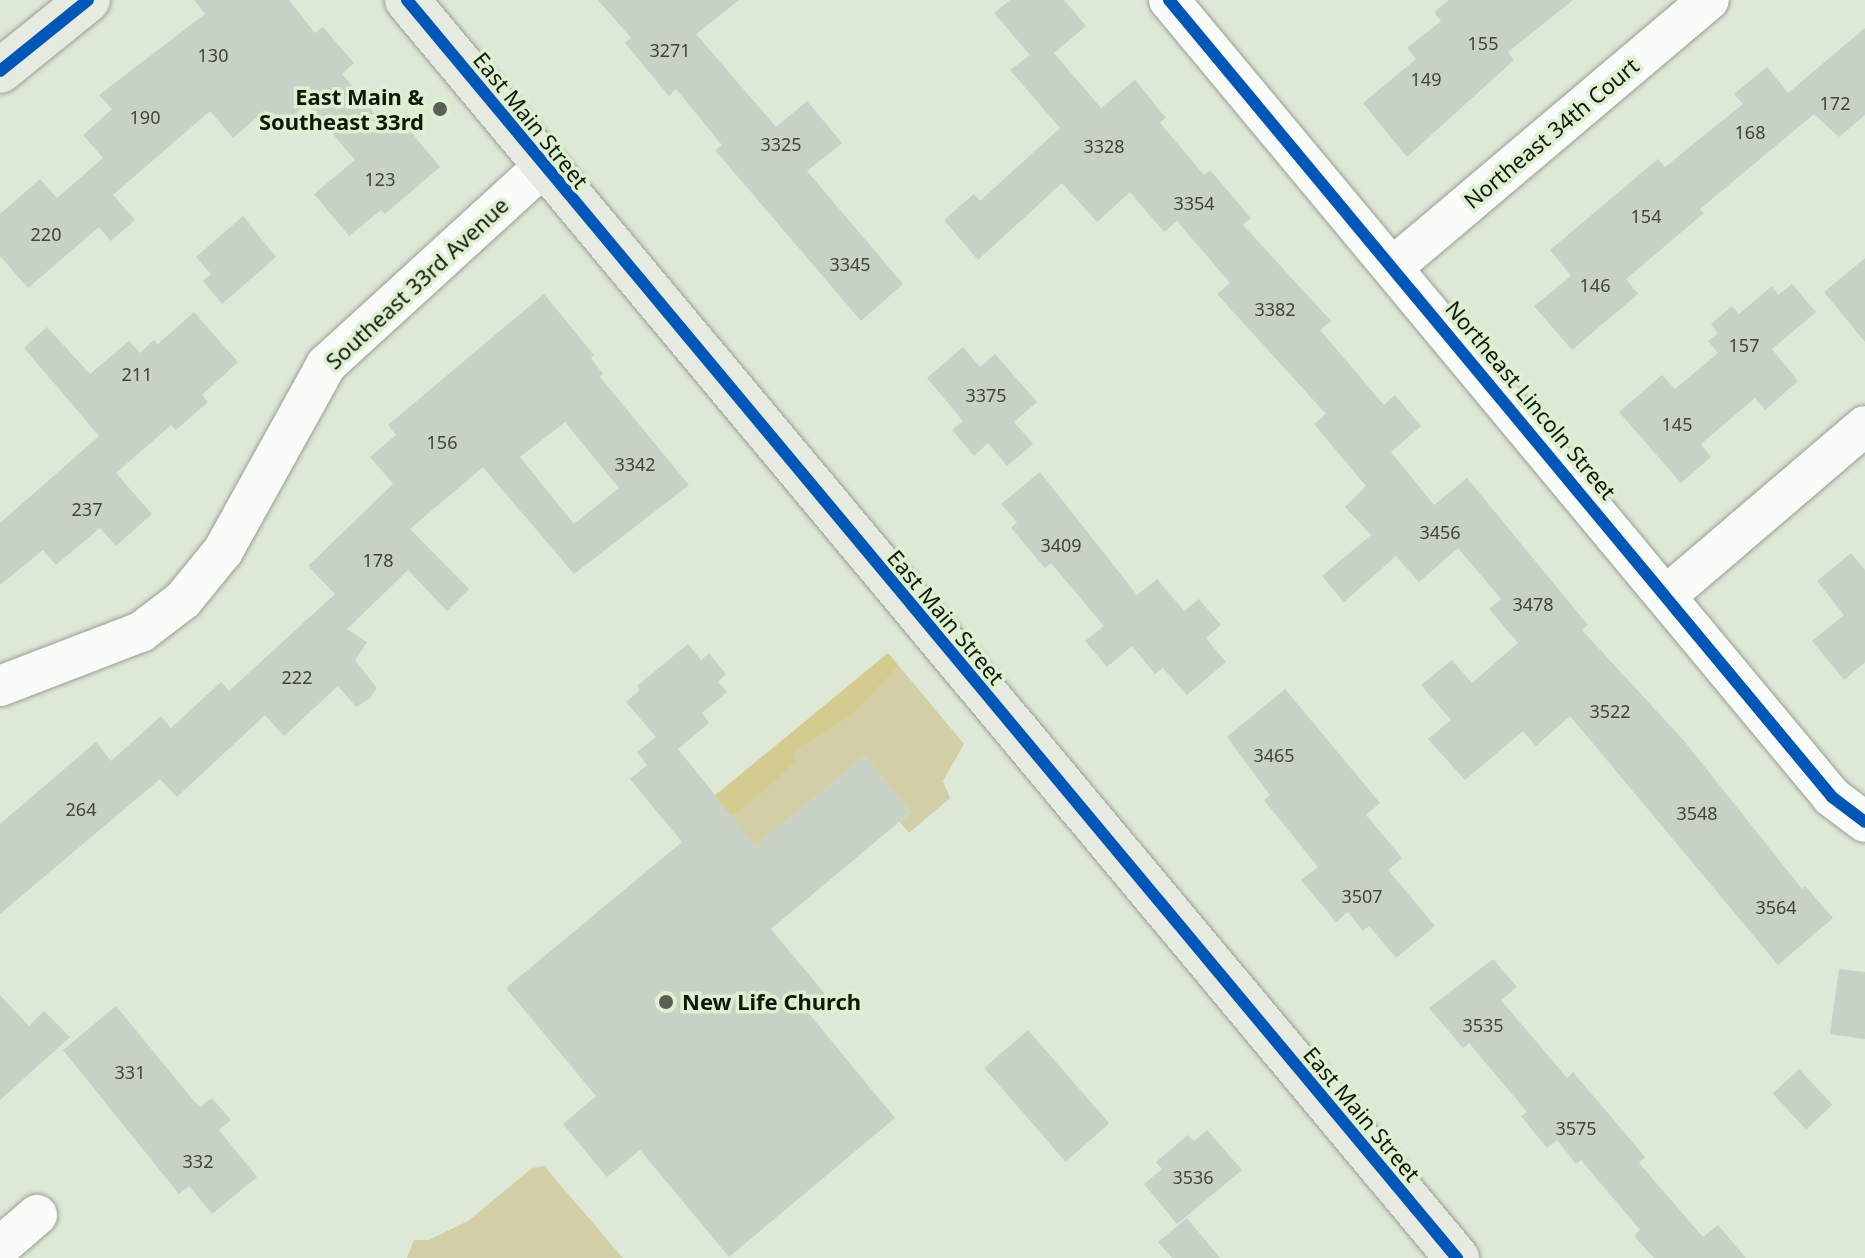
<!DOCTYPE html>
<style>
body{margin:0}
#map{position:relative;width:1865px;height:1258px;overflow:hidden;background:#dee8d7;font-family:"Noto Sans",sans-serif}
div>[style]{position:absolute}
.green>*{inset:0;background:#d2cea6}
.forest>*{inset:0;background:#d4cb8e}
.building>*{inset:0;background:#c7d1c5;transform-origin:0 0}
.roads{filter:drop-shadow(0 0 2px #99a093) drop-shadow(0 0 2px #99a093)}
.minor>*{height:40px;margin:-20px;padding:0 20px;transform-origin:20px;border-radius:20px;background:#fafcf9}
.major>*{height:44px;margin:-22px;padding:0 22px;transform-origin:22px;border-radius:22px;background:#e7eae0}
.cycleway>*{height:12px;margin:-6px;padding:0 6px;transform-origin:6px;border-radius:6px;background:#0057b8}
.dots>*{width:22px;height:22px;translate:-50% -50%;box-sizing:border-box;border:4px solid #ddf0cf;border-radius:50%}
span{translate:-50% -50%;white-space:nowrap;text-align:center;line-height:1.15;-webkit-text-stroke:7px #ddf0cf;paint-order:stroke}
.number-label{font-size:18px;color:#40463b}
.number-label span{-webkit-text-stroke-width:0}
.poi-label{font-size:22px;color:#11170c;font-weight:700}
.right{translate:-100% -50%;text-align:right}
.left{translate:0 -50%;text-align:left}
.street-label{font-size:22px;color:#11170c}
</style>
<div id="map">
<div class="green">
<i style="clip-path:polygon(899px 666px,964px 744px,943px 781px,950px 798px,909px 833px,900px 822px,911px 812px,865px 756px,756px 846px,730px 816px,794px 761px,796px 750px,852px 715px)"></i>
<i style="clip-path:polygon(544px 1166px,623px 1258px,407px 1258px,414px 1240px,429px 1240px,468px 1221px,532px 1168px)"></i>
</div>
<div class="forest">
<i style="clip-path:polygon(888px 653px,899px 666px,852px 715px,796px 750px,795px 761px,764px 791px,730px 816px,696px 811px)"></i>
</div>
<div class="building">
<i style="clip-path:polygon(194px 0,289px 0,315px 33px,323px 27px,354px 63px,342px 74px,389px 131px,402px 121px,440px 167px,385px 214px,381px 210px,349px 236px,314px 194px,355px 160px,307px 104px,278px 128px,264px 111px,233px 138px,210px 111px,113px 195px,135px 220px,111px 241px,99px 227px,28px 288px,0 256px,0 214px,40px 179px,57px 198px,103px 158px,83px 135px,112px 109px,99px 95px,205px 14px)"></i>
<i style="clip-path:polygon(598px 0,739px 0,696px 34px,776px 127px,807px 101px,842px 143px,807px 171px,903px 284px,861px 321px,715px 150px,722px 145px,676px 89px,669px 96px,625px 43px,631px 38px)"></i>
<i style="clip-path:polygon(1010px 0,1064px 0,1086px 26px,1054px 53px,1101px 108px,1135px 80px,1166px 118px,1160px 123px,1204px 175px,1210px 170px,1251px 218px,1243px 225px,1331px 321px,1320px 330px,1384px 405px,1395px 395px,1421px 426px,1391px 452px,1434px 505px,1467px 478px,1588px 625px,1582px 630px,1685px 742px,1802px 889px,1805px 886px,1833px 918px,1778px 965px,1570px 716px,1536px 746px,1523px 731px,1465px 780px,1428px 739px,1451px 720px,1421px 685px,1452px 660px,1472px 683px,1518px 643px,1489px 609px,1501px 599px,1458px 548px,1419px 582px,1396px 556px,1344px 602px,1322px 576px,1371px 535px,1345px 507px,1366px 486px,1314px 424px,1326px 414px,1217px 294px,1230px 283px,1177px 221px,1164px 232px,1130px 192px,1097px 222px,1062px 183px,978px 260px,944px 220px,974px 194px,980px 201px,1060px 128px,1010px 70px,1030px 55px,994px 13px)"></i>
<i style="clip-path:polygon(1449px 0,1573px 0,1508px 52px,1514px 60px,1407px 157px,1363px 103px,1416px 59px,1407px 48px,1441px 21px,1434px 12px)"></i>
<i style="clip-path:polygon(1865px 28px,1865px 115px,1839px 137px,1814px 114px,1700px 209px,1704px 213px,1626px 279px,1638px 294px,1572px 350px,1534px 306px,1571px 276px,1550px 250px,1658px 159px,1665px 167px,1743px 104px,1734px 94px,1767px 67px,1788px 93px)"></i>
<i style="clip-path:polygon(243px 216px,276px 257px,222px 304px,203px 281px,211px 274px,196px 257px)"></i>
<i style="clip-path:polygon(1865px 258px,1865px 342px,1824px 292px)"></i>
<i style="clip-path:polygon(1792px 284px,1816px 312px,1772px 349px,1798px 381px,1765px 410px,1755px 398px,1701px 444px,1711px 457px,1681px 483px,1619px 412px,1662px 375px,1675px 389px,1718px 353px,1708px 341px,1718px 333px,1711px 324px,1732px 306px,1739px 314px,1772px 286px,1778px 295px)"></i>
<i style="clip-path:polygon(evenodd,544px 294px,594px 355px,591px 358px,603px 374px,600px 377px,689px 485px,574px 574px,483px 467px,410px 529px,469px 589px,447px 611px,408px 570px,347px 629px,367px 642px,355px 660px,377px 688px,369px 699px,356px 707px,338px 686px,284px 736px,265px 715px,177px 797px,160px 779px,0 914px,0 824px,96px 742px,111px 761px,161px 716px,171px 728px,221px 682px,229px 691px,335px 594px,308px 566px,393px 484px,370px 457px,396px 435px,388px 425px,544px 294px,565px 422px,619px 488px,574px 524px,520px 457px,565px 422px)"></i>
<i style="clip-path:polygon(194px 312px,238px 362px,202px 395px,208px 402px,176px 430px,171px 425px,116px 473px,152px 514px,116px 546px,100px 528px,56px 565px,43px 550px,0 585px,0 523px,99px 436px,24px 348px,47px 327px,90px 374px,129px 341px,140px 353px,154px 340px,158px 344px)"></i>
<i style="clip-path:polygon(963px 347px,980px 367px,995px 354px,1037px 402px,1014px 422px,1033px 444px,1007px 466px,988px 443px,974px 456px,952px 430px,963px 421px,927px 378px)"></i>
<i style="clip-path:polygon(1040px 472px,1137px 595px,1157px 579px,1184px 611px,1199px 599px,1221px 625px,1206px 638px,1226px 662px,1187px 695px,1163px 668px,1155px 674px,1132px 646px,1107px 667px,1085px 641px,1104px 626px,1051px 563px,1045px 568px,1011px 528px,1017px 522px,1001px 504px)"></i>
<i style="clip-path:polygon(1851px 553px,1865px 570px,1865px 662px,1844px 680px,1812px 641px,1844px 615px,1817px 581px)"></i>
<i style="clip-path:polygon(688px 644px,701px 660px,709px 653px,726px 674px,718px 682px,727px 692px,702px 713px,709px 723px,678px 749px,756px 846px,865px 756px,911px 812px,771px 929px,825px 994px,806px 1010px,895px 1118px,729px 1257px,640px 1150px,607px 1177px,563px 1124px,596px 1096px,506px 988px,682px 842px,630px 779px,647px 765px,637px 752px,656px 737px,626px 702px,640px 690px,637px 686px)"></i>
<i style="clip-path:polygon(1285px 689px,1380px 803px,1366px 815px,1402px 858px,1388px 870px,1435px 926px,1396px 958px,1369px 926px,1363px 931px,1348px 912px,1336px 922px,1301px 880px,1318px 867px,1264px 800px,1270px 795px,1227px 737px)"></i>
<i style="clip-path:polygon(1493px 959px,1517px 987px,1501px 1000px,1567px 1078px,1573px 1072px,1645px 1157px,1639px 1163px,1703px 1237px,1718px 1225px,1746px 1258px,1654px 1258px,1634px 1236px,1640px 1230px,1581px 1160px,1576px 1164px,1557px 1140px,1547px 1148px,1521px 1116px,1527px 1112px,1469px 1043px,1463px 1048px,1429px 1008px)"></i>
<i style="clip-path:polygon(1839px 969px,1865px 972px,1865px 1039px,1830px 1034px)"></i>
<i style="clip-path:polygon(0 995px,29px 1026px,44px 1011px,70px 1037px,0 1100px)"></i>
<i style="clip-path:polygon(116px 1006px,194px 1101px,200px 1107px,212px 1098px,231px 1120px,219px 1130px,257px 1177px,212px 1214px,189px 1186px,179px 1194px,63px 1050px)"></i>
<i style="left:1028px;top:1030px;width:124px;height:58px;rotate:49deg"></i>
<i style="left:1799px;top:1069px;width:49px;height:36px;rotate:47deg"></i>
<i style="clip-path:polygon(1207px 1130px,1242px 1170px,1177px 1224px,1144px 1184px,1162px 1169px,1156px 1162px,1188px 1135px,1194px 1141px)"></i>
<i style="clip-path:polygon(1187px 1218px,1220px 1258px,1172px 1258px,1158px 1242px)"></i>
</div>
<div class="roads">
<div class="minor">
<i style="left:1169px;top:0;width:1037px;rotate:50.24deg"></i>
<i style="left:1832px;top:797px;width:41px;rotate:37.1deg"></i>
<i style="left:1394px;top:266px;width:412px;rotate:-40.2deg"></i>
<i style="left:1667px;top:595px;width:260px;rotate:-40.5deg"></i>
<i style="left:0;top:686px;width:151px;rotate:-21deg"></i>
<i style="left:141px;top:632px;width:53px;rotate:-37.3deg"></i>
<i style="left:183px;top:600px;width:63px;rotate:-50.8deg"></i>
<i style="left:223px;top:551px;width:213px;rotate:-61deg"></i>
<i style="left:326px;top:365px;width:294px;rotate:-42.4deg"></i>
<i style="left:0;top:1247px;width:49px;rotate:-40.9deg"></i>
</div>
<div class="major">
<i style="left:407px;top:0;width:1639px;rotate:50.15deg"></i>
<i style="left:0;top:71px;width:113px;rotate:-38.9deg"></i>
</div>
</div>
<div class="cycleway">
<i style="left:407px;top:0;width:1639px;rotate:50.15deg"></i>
<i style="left:1169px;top:0;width:1037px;rotate:50.24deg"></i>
<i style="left:1832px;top:797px;width:41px;rotate:37.1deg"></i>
<i style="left:0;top:71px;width:113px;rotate:-38.9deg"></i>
</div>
<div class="dots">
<i style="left:440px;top:109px;background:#596053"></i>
<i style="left:666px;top:1002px;background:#596053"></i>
</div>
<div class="number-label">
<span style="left:1483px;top:43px">155</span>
<span style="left:670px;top:50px">3271</span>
<span style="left:213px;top:55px">130</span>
<span style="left:1426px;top:79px">149</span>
<span style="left:1835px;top:103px">172</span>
<span style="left:145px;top:117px">190</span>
<span style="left:1750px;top:132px">168</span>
<span style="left:781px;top:144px">3325</span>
<span style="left:1104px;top:146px">3328</span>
<span style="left:380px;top:179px">123</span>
<span style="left:1194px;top:203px">3354</span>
<span style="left:1646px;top:216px">154</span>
<span style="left:46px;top:234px">220</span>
<span style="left:850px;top:264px">3345</span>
<span style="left:1595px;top:285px">146</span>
<span style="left:1275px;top:309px">3382</span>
<span style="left:1744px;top:345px">157</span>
<span style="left:137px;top:374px">211</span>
<span style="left:986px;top:395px">3375</span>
<span style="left:1677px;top:424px">145</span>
<span style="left:442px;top:442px">156</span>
<span style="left:635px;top:464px">3342</span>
<span style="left:87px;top:509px">237</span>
<span style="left:1440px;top:532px">3456</span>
<span style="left:1061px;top:545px">3409</span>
<span style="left:378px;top:560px">178</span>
<span style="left:1533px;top:604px">3478</span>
<span style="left:297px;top:677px">222</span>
<span style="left:1610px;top:711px">3522</span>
<span style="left:1274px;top:755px">3465</span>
<span style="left:81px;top:809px">264</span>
<span style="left:1697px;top:813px">3548</span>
<span style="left:1362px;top:896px">3507</span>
<span style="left:1776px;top:907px">3564</span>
<span style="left:1483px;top:1025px">3535</span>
<span style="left:130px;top:1072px">331</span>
<span style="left:1576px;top:1128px">3575</span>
<span style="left:198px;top:1161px">332</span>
<span style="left:1193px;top:1177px">3536</span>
</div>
<div class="poi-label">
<span class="right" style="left:424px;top:109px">East Main &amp;<br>Southeast 33rd</span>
<span class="left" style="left:682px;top:1002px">New Life Church</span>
</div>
<div class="street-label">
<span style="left:531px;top:120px;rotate:51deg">East Main Street</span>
<span style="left:1551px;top:133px;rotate:-40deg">Northeast 34th Court</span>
<span style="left:417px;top:283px;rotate:-43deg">Southeast 33rd Avenue</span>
<span style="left:1531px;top:400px;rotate:50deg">Northeast Lincoln Street</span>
<span style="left:946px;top:617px;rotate:50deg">East Main Street</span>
<span style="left:1362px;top:1114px;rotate:50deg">East Main Street</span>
</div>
</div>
